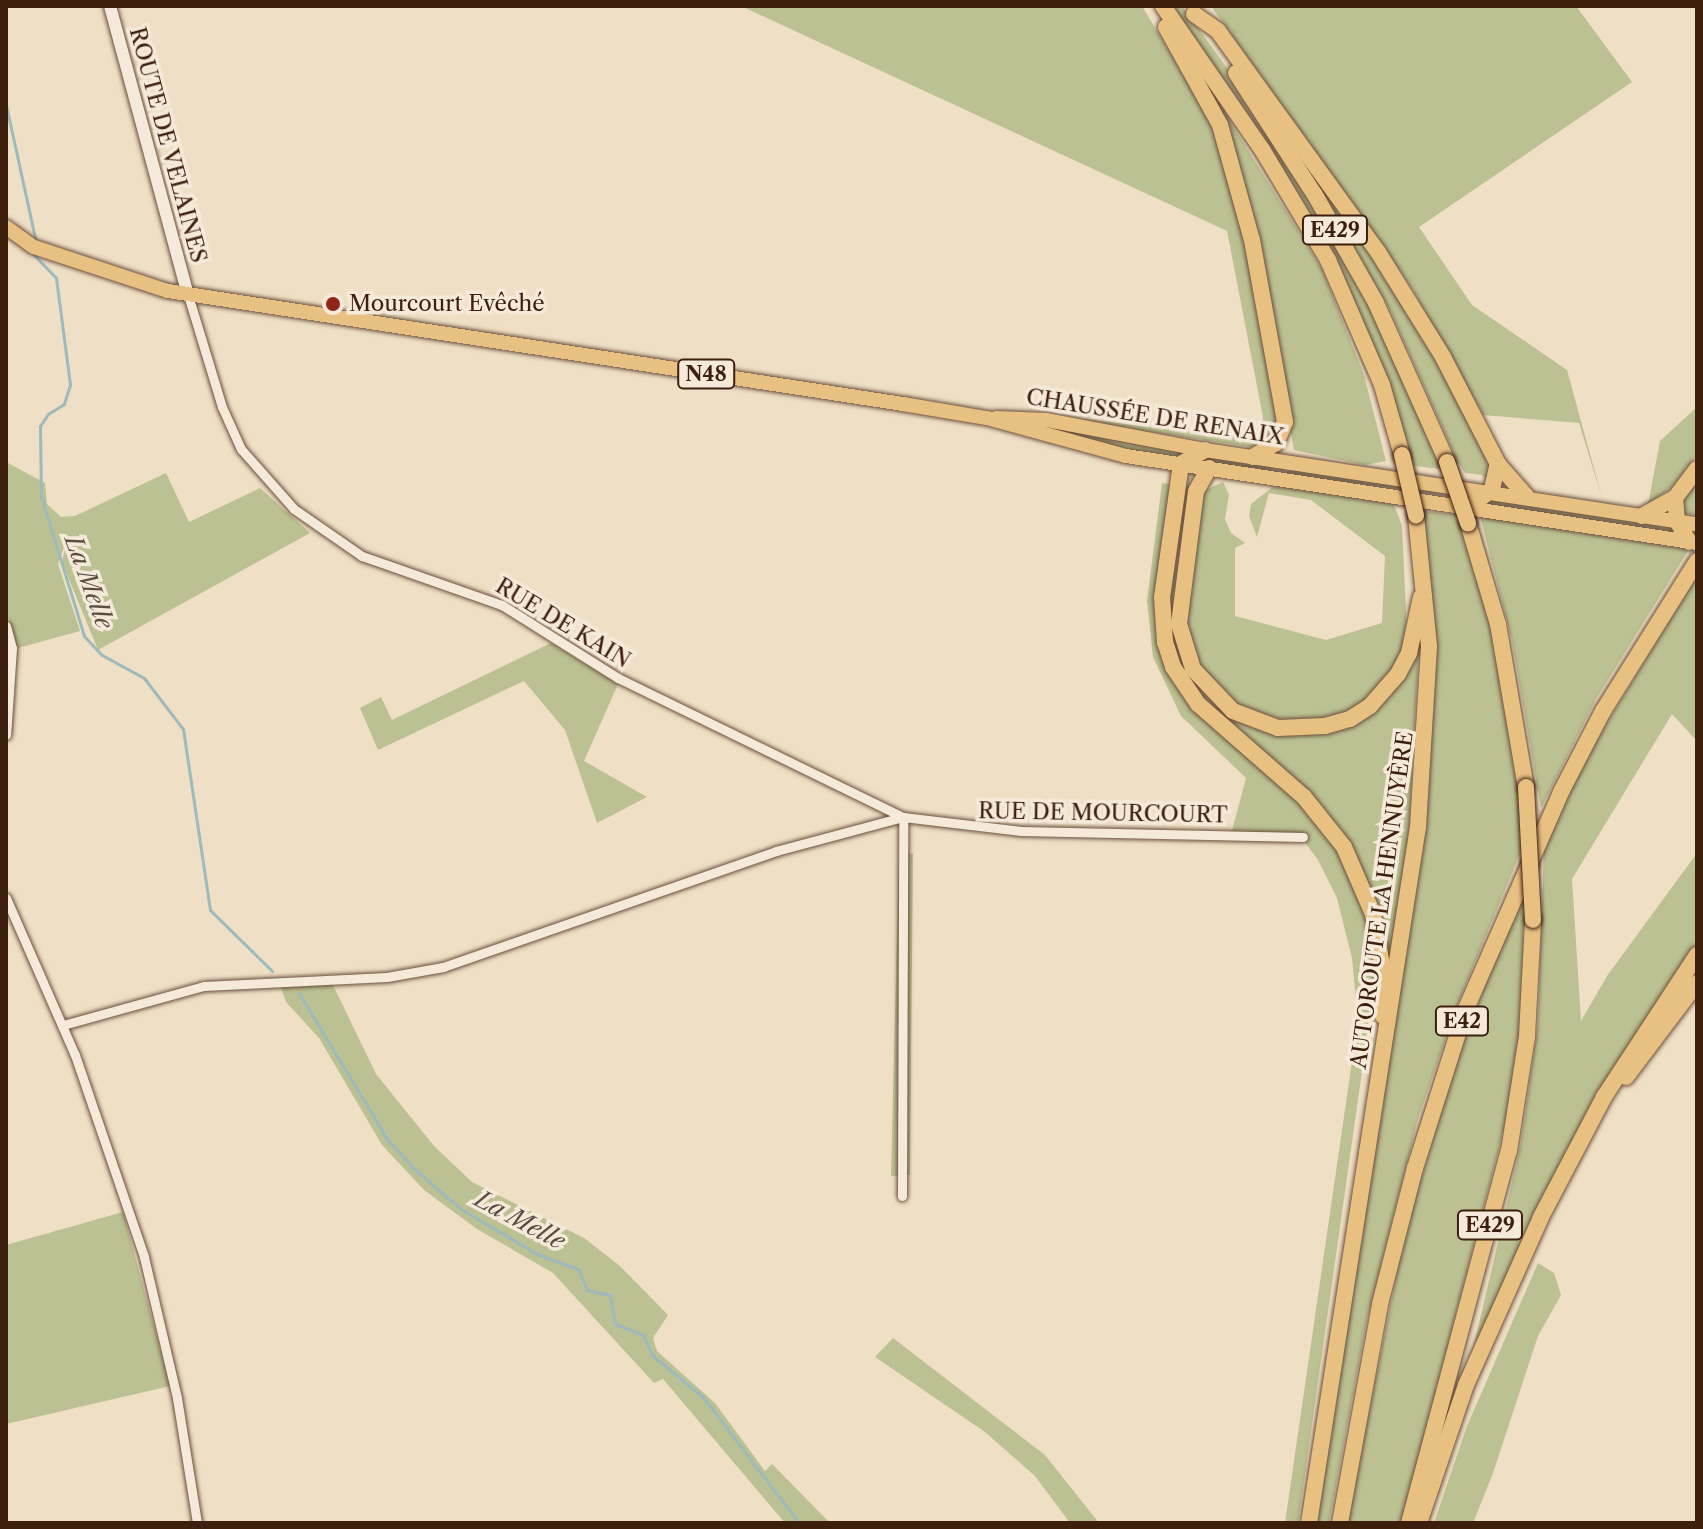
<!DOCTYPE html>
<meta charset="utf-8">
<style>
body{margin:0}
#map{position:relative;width:1703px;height:1529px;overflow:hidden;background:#efdfc4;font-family:"Libre Caslon Text",serif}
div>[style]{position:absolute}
.green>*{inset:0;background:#bbc192}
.stream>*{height:3px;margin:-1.5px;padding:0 1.5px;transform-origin:1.5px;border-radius:1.5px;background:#9dbabd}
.roads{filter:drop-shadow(0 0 2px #6a4f3c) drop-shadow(0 0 2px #6a4f3c)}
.street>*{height:9px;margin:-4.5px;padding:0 4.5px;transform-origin:4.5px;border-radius:4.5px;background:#f5ead9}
.secondary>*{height:12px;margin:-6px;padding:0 6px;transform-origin:6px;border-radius:6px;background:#f5ead9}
.primary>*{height:14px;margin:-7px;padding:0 7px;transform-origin:7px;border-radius:7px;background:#e8c082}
.highway>*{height:16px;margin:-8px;padding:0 8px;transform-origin:8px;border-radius:8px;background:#e8c082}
.bridges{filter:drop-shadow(0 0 2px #3d1f0e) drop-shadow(0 0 2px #3d1f0e)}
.highway-bridge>*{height:16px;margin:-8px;padding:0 8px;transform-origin:8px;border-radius:8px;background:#e8c082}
.dots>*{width:22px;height:22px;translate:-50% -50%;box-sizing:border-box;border:4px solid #f5ead9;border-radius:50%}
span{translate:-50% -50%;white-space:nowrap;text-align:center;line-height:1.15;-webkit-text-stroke:7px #f5ead9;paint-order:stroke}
.shield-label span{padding:2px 6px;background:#f5ead9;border:2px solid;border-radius:6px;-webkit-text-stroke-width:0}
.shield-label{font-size:20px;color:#3d1f0e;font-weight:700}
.street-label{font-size:22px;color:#3d1f0e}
.poi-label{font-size:22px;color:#3d1f0e}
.left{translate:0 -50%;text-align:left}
.water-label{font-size:24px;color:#5a4e43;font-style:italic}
.frame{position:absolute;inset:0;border:8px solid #3d1f0e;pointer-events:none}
</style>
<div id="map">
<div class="green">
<i style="clip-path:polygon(741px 6px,1142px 6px,1208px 116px,1235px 192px,1280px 426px,1275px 438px,1257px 448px,999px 409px,1262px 440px,1263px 417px,1227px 231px)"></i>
<i style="clip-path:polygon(1170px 6px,1182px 6px,1240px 86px,1358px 280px,1441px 469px,1414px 466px,1369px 336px)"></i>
<i style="clip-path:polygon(1211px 6px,1576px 6px,1632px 82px,1419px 227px,1472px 305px,1567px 370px,1602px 498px,1579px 423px,1483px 415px,1412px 288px)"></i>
<i style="clip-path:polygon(1198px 70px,1322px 269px,1364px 375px,1386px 461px,1365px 465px,1294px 450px,1255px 232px)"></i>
<i style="clip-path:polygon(1294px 143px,1379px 261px,1491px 455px,1490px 483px,1482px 475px,1465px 473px,1458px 462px,1390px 310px)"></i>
<i style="clip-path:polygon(1697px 407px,1697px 455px,1673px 486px,1648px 505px,1660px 441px)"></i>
<i style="clip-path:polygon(1018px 421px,1187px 453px,1178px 458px,1115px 448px)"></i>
<i style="clip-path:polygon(1204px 456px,1276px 467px,1263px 471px,1196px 461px)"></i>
<i style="clip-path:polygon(6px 462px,45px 483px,47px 504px,61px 517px,75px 516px,166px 473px,189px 522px,260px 488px,310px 533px,98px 650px,62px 562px,68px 536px,58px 564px,80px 631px,18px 648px,6px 611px)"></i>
<i style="clip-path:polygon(1295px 470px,1473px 497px,1275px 474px)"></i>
<i style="clip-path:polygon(1697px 478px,1697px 515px,1682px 513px,1683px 494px)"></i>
<i style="clip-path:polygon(1223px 482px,1229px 495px,1225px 519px,1231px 533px,1245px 543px,1235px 548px,1235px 616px,1326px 640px,1382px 623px,1385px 556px,1311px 500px,1269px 493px,1257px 537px,1249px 516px,1251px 504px,1274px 486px,1393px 502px,1402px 526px,1407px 632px,1419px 641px,1409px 832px,1389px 973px,1376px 973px,1298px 1523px,1285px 1523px,1358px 1020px,1352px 958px,1337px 898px,1318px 860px,1303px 840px,1230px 838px,1246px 778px,1181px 716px,1153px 657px,1147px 601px,1162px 483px,1208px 489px)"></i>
<i style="clip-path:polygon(1492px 494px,1670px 522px,1674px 532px,1481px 504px)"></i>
<i style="clip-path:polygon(1424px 511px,1457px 515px,1499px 650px,1520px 792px,1522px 849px,1457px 1005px,1418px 1119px,1366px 1324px,1329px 1523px,1316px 1523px,1421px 844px,1434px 670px)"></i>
<i style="clip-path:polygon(1480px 516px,1691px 546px,1596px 699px,1541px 808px,1512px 640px)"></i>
<i style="clip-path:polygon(1697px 575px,1697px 741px,1672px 714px,1572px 879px,1581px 1021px,1607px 976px,1697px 853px,1697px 944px,1587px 1112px,1474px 1345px,1521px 1144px,1538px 1024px,1544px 846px,1576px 774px)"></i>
<i style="clip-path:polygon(551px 643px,618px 684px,584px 761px,647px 797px,597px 823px,565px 730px,524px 681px,378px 750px,360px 708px,381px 697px,392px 720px)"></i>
<i style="clip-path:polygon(899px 851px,913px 854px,910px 1175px,891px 1176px)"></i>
<i style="clip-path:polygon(1524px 884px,1522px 1020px,1511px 1102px,1410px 1491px,1401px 1523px,1347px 1523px,1405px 1233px,1459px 1053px)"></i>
<i style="clip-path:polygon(332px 983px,376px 1074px,434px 1146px,472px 1182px,584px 1238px,620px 1266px,668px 1315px,653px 1338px,657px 1351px,715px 1403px,765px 1471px,772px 1464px,830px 1523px,785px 1523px,663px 1379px,654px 1383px,553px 1273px,477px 1229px,424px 1190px,382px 1145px,319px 1038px,286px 1002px,280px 985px)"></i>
<i style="clip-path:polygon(123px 1212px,170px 1386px,6px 1424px,6px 1245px)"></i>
<i style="clip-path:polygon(1538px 1263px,1554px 1273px,1561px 1295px,1538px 1336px,1493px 1473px,1473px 1523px,1434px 1523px,1467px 1426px)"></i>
<i style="clip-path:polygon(893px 1338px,1045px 1455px,1099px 1523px,1070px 1523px,1035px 1476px,985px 1432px,875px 1357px)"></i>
</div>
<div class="stream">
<i style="left:6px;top:105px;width:136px;rotate:77.7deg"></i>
<i style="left:34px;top:255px;width:32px;rotate:46deg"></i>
<i style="left:56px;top:278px;width:108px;rotate:82.5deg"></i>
<i style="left:70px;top:385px;width:20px;rotate:108deg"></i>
<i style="left:64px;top:404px;width:19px;rotate:148deg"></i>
<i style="left:48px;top:414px;width:14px;rotate:124deg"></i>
<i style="left:40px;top:426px;width:70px;rotate:89.2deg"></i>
<i style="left:41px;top:496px;width:146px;rotate:72.9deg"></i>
<i style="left:84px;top:636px;width:26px;rotate:47deg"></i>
<i style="left:102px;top:655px;width:48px;rotate:28.7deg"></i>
<i style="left:144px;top:678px;width:64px;rotate:52.6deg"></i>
<i style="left:183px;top:729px;width:183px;rotate:81.5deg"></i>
<i style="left:210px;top:910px;width:87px;rotate:44.5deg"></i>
<i style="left:299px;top:993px;width:170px;rotate:58.9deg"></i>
<i style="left:387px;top:1139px;width:38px;rotate:48deg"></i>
<i style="left:412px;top:1167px;width:65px;rotate:40.6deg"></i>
<i style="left:461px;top:1209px;width:88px;rotate:30.6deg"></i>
<i style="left:537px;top:1254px;width:44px;rotate:20.1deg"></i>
<i style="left:578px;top:1269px;width:23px;rotate:67deg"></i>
<i style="left:587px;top:1290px;width:24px;rotate:12deg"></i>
<i style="left:610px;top:1295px;width:29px;rotate:80deg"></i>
<i style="left:615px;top:1324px;width:30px;rotate:21deg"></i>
<i style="left:643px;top:1335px;width:23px;rotate:65deg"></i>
<i style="left:653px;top:1356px;width:65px;rotate:39.4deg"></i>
<i style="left:703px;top:1397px;width:158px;rotate:52.7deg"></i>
</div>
<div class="roads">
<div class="street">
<i style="left:188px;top:295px;width:117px;rotate:73.1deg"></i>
<i style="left:222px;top:407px;width:46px;rotate:65.7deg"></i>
<i style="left:241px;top:449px;width:80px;rotate:48.5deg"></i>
<i style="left:294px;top:509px;width:83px;rotate:34.7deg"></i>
<i style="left:362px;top:556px;width:148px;rotate:19.3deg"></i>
<i style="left:502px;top:605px;width:137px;rotate:32.2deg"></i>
<i style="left:618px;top:678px;width:317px;rotate:26deg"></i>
<i style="left:903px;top:817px;width:119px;rotate:6.8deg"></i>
<i style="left:1021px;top:831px;width:282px;rotate:1.2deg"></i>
<i style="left:6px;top:626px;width:23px;rotate:75deg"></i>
<i style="left:12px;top:648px;width:87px;rotate:93.9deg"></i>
<i style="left:6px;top:898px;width:171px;rotate:66.3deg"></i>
<i style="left:75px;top:1055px;width:213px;rotate:71.1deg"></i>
<i style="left:144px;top:1257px;width:145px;rotate:76.8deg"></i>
<i style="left:177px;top:1398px;width:127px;rotate:80.9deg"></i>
<i style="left:63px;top:1025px;width:146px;rotate:-15.5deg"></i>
<i style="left:204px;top:986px;width:183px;rotate:-2.8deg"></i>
<i style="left:387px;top:977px;width:57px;rotate:-10.1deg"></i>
<i style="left:443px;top:967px;width:353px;rotate:-19.2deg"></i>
<i style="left:776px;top:851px;width:131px;rotate:-15deg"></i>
<i style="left:902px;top:1196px;width:379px;rotate:-89.8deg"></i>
</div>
<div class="secondary">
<i style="left:110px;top:6px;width:299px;rotate:74.9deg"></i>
</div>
<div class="primary">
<i style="left:6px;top:227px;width:34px;rotate:36deg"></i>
<i style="left:34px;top:247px;width:141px;rotate:18.2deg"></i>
<i style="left:168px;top:291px;width:744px;rotate:8.74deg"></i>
<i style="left:903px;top:404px;width:85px;rotate:9.5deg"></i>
<i style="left:987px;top:418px;width:144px;rotate:15.3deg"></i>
<i style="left:1126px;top:456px;width:578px;rotate:8.66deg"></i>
<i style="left:996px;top:418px;width:50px;rotate:2.3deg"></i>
<i style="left:1046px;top:420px;width:162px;rotate:10.7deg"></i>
<i style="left:1205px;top:450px;width:498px;rotate:8.6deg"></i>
</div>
<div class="highway">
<i style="left:1163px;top:6px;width:176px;rotate:55.4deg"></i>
<i style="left:1263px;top:151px;width:127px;rotate:59.2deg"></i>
<i style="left:1328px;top:260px;width:136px;rotate:66.6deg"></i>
<i style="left:1382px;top:385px;width:73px;rotate:74.1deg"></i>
<i style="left:1194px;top:14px;width:29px;rotate:35deg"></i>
<i style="left:1218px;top:31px;width:273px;rotate:54.1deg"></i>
<i style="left:1378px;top:252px;width:123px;rotate:58.2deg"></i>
<i style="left:1443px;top:357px;width:120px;rotate:62.8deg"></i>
<i style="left:1498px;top:464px;width:43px;rotate:48.8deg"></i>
<i style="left:1166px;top:27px;width:112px;rotate:61.1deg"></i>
<i style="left:1220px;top:125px;width:119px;rotate:74.5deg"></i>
<i style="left:1252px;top:240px;width:185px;rotate:79.7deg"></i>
<i style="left:1285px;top:422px;width:23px;rotate:113deg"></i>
<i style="left:1276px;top:443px;width:27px;rotate:149deg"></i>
<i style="left:1236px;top:73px;width:145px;rotate:57.1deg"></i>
<i style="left:1315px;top:195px;width:124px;rotate:60.5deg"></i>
<i style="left:1376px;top:303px;width:174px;rotate:65.9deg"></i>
<i style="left:1205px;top:450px;width:28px;rotate:150deg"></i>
<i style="left:1181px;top:464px;width:134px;rotate:98.1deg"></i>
<i style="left:1162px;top:597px;width:45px;rotate:86.2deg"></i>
<i style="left:1165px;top:642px;width:26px;rotate:72deg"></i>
<i style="left:1173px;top:667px;width:45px;rotate:56deg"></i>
<i style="left:1198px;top:704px;width:141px;rotate:41.3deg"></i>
<i style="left:1304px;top:797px;width:64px;rotate:51.3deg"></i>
<i style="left:1344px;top:847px;width:73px;rotate:66.6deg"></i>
<i style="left:1373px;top:914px;width:58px;rotate:80deg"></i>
<i style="left:1383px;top:971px;width:45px;rotate:90deg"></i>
<i style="left:1209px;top:468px;width:26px;rotate:119deg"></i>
<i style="left:1196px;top:491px;width:134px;rotate:97.3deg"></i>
<i style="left:1179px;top:624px;width:47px;rotate:72.7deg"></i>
<i style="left:1193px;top:669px;width:58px;rotate:46.4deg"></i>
<i style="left:1233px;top:711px;width:48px;rotate:20.7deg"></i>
<i style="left:1278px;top:728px;width:47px;rotate:-2.4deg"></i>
<i style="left:1325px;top:726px;width:26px;rotate:-16deg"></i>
<i style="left:1350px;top:719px;width:24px;rotate:-33deg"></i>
<i style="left:1370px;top:706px;width:43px;rotate:-48.8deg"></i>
<i style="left:1398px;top:674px;width:24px;rotate:-62deg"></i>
<i style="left:1409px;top:653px;width:57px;rotate:-77.9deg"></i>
<i style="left:1675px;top:498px;width:23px;rotate:85deg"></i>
<i style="left:1677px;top:521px;width:24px;rotate:60deg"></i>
<i style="left:1470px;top:507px;width:28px;rotate:-39deg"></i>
<i style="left:1492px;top:489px;width:26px;rotate:-77deg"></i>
<i style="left:1642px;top:516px;width:38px;rotate:-29deg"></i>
<i style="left:1675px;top:498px;width:36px;rotate:-53deg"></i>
<i style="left:1468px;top:523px;width:105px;rotate:73.5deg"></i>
<i style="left:1498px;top:624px;width:165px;rotate:80.3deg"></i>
<i style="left:1626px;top:1077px;width:118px;rotate:-52.9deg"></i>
<i style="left:1309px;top:1523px;width:704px;rotate:-81.1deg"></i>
<i style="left:1418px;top:827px;width:181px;rotate:-86.5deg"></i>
<i style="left:1429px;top:646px;width:132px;rotate:-95.7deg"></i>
<i style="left:1340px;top:1523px;width:223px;rotate:-79.6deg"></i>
<i style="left:1380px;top:1304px;width:140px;rotate:-75.6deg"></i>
<i style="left:1415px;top:1168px;width:165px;rotate:-72.3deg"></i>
<i style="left:1465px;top:1011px;width:241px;rotate:-66.3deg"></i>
<i style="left:1562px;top:790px;width:89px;rotate:-62.6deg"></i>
<i style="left:1603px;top:711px;width:177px;rotate:-57.9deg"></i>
<i style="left:1409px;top:1523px;width:385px;rotate:-75deg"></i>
<i style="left:1509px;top:1151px;width:116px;rotate:-81.1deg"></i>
<i style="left:1527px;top:1036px;width:116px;rotate:-87deg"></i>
<i style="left:1419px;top:1523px;width:146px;rotate:-71.2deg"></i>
<i style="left:1466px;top:1385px;width:184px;rotate:-65.9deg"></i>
<i style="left:1541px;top:1217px;width:136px;rotate:-62.3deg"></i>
<i style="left:1604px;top:1097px;width:170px;rotate:-56.8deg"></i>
</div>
</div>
<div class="bridges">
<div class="highway-bridge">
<i style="left:1402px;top:455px;width:62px;rotate:76.9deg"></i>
<i style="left:1447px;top:462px;width:65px;rotate:71deg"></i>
<i style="left:1526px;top:787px;width:133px;rotate:87deg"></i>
</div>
</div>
<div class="dots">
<i style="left:333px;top:304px;background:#8f2418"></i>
</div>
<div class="shield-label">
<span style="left:1335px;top:230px">E429</span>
<span style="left:706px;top:374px">N48</span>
<span style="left:1462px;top:1021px">E42</span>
<span style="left:1490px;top:1225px">E429</span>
</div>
<div class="street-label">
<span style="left:168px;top:145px;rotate:75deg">ROUTE DE VELAINES</span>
<span style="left:1155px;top:417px;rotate:9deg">CHAUSSÉE DE RENAIX</span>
<span style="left:563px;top:623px;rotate:31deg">RUE DE KAIN</span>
<span style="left:1103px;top:813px;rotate:1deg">RUE DE MOURCOURT</span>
<span style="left:1382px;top:900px;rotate:-82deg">AUTOROUTE LA HENNUYÈRE</span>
</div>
<div class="poi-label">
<span class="left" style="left:349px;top:304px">Mourcourt Evêché</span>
</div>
<div class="water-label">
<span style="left:89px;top:582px;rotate:70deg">La Melle</span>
<span style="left:520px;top:1220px;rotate:28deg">La Melle</span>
</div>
<div class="frame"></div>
</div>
